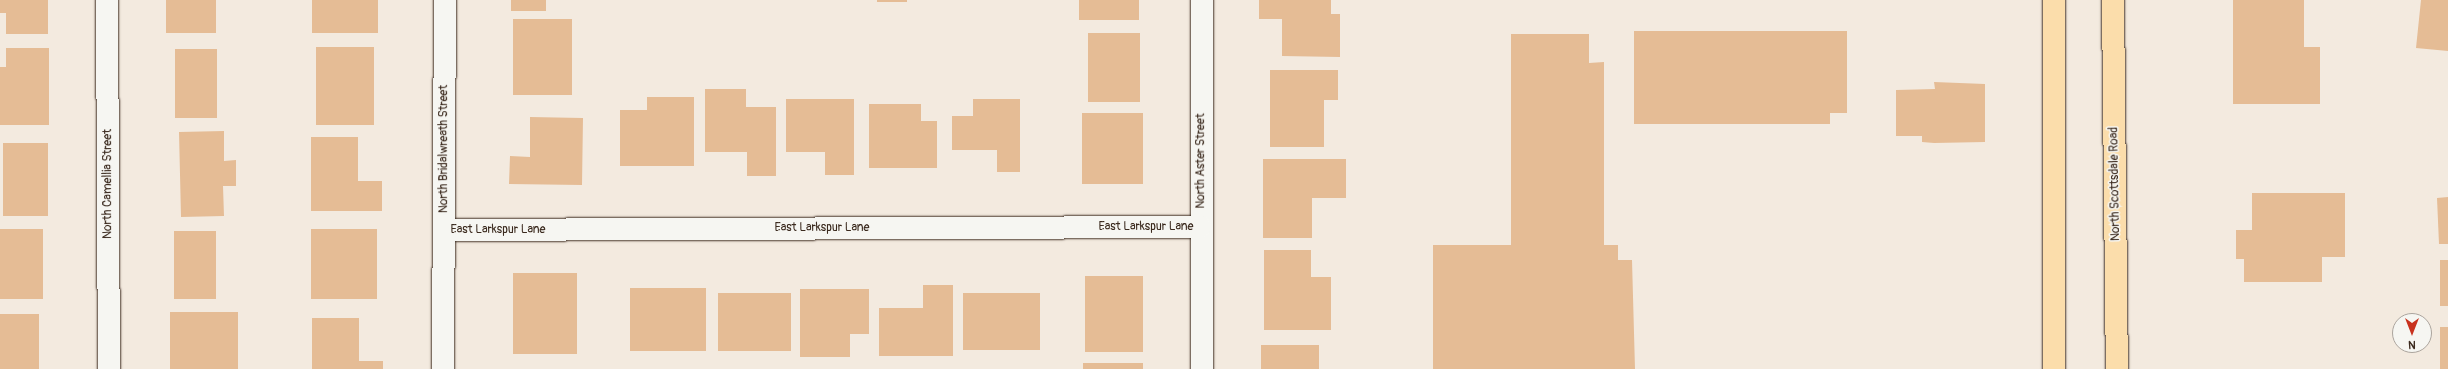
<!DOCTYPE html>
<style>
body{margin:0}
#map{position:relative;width:2448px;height:369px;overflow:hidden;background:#f3eadf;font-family:Pangolin,sans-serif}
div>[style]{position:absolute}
.building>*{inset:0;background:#e5bc95;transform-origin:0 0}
.roads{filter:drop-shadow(0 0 1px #3b2a1e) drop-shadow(0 0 1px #3b2a1e)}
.minor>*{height:22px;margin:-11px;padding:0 11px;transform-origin:11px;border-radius:11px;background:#f6f6f2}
.major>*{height:22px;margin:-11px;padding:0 11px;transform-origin:11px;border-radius:11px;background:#fbddab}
span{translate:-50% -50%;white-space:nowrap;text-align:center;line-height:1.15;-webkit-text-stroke:3px #f6f6f2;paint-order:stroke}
.street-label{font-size:12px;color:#3b2a1e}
.north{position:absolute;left:2392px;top:313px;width:40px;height:40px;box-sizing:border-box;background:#f6f6f2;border:1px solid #aba49d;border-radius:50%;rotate:180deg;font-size:11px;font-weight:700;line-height:16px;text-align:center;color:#3b2a1e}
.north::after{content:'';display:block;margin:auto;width:14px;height:18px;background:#c8321e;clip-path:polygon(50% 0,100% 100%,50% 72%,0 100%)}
</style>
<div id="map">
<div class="building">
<i style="clip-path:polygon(0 0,48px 0,48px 34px,6px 34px,6px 13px,0 13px)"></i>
<i style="left:166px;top:0;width:50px;height:33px"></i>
<i style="left:312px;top:0;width:66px;height:33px"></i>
<i style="left:511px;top:0;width:35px;height:11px"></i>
<i style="left:877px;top:0;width:30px;height:2px"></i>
<i style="left:1079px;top:0;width:60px;height:20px"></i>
<i style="clip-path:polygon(1259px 0,1331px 0,1331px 14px,1340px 14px,1340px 57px,1282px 56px,1282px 19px,1259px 19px)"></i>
<i style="clip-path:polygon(2233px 0,2304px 0,2304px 47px,2320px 47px,2320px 104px,2233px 104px)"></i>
<i style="clip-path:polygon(2421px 0,2448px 0,2448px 51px,2416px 48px)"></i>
<i style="left:513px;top:19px;width:59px;height:76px"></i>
<i style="clip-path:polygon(1634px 31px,1847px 31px,1847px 113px,1830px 113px,1830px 124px,1634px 124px)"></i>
<i style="left:1088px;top:33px;width:52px;height:69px"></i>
<i style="clip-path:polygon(1511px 34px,1589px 34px,1589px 63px,1604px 62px,1604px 245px,1618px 245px,1618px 260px,1632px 260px,1635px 369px,1433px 369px,1433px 245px,1511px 245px)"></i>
<i style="left:316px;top:47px;width:58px;height:78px"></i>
<i style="clip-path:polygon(6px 48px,49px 48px,49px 125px,0 125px,0 67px,6px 67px)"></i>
<i style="left:175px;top:49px;width:42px;height:69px"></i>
<i style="clip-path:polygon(1270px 70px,1338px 70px,1338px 100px,1324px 100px,1324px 147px,1270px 147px)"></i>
<i style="clip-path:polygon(1934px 82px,1985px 84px,1985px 142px,1934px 143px,1922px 142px,1922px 136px,1896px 136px,1896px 90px,1935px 89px)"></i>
<i style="clip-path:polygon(705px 89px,746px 89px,746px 107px,776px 107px,776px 176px,747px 176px,747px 152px,705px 152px)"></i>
<i style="clip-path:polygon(647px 97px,694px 97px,694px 166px,620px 166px,620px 110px,647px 110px)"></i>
<i style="clip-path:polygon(786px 99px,854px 99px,854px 175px,825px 175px,825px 152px,786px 152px)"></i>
<i style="clip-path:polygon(973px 99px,1020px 99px,1020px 172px,997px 172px,997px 150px,952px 150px,952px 116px,973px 116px)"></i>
<i style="clip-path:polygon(869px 104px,921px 104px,921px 121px,937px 121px,937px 168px,869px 168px)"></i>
<i style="left:1082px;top:113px;width:61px;height:71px"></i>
<i style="clip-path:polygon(530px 117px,583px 118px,582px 185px,509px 184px,510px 156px,530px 157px)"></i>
<i style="clip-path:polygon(224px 131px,224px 161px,236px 160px,236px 186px,223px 186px,224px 216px,181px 217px,179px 132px)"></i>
<i style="clip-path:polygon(311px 137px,358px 137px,358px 181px,382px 181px,382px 211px,311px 211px)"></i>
<i style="left:3px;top:143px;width:45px;height:73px"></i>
<i style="clip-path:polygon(1263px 159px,1346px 159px,1346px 198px,1312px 198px,1312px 238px,1263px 238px)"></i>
<i style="clip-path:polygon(2252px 193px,2345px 193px,2345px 257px,2322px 257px,2322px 282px,2244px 282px,2244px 259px,2236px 259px,2236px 230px,2252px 230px)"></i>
<i style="clip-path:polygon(2448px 197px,2448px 244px,2439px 244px,2437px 198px)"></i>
<i style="left:0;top:229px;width:43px;height:70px"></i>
<i style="left:311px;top:229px;width:66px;height:70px"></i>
<i style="left:174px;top:231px;width:42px;height:68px"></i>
<i style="clip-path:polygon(1264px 250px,1311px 250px,1311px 277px,1331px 277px,1331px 330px,1264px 330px)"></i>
<i style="left:2440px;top:260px;width:8px;height:46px"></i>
<i style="left:513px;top:273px;width:64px;height:81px"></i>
<i style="left:1085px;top:276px;width:58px;height:76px"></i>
<i style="clip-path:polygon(923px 285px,953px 285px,953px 356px,879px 356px,879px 308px,923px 308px)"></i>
<i style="left:630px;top:288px;width:76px;height:63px"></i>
<i style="clip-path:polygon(800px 289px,869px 289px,869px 334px,850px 334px,850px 357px,800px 357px)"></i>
<i style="left:718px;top:293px;width:73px;height:58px"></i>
<i style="left:963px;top:293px;width:77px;height:57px"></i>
<i style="left:170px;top:312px;width:68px;height:57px"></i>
<i style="left:0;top:314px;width:39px;height:55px"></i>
<i style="clip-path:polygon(312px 318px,359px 318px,359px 361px,383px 361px,383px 369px,312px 369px)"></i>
<i style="left:2440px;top:327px;width:8px;height:42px"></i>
<i style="left:1261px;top:345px;width:58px;height:24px"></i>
<i style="left:1083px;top:363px;width:60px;height:6px"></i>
</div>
<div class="roads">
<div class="minor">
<i style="left:107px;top:0;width:369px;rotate:89.7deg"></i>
<i style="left:1202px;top:0;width:369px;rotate:90deg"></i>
<i style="left:444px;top:230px;width:756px;rotate:-0.23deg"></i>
<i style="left:443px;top:369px;width:369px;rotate:-89.7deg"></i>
</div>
<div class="major">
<i style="left:2113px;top:0;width:369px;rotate:89.4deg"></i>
<i style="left:2054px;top:369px;width:369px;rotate:-90deg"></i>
</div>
</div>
<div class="street-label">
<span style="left:444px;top:149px;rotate:-90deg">North Bridalwreath Street</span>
<span style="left:1201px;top:161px;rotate:-90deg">North Aster Street</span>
<span style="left:108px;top:184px;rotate:-90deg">North Camellia Street</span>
<span style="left:2115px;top:184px;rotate:-91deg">North Scottsdale Road</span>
<span style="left:1146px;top:227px">East Larkspur Lane</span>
<span style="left:822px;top:228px">East Larkspur Lane</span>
<span style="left:498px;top:230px">East Larkspur Lane</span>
</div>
<div class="north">N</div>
</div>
